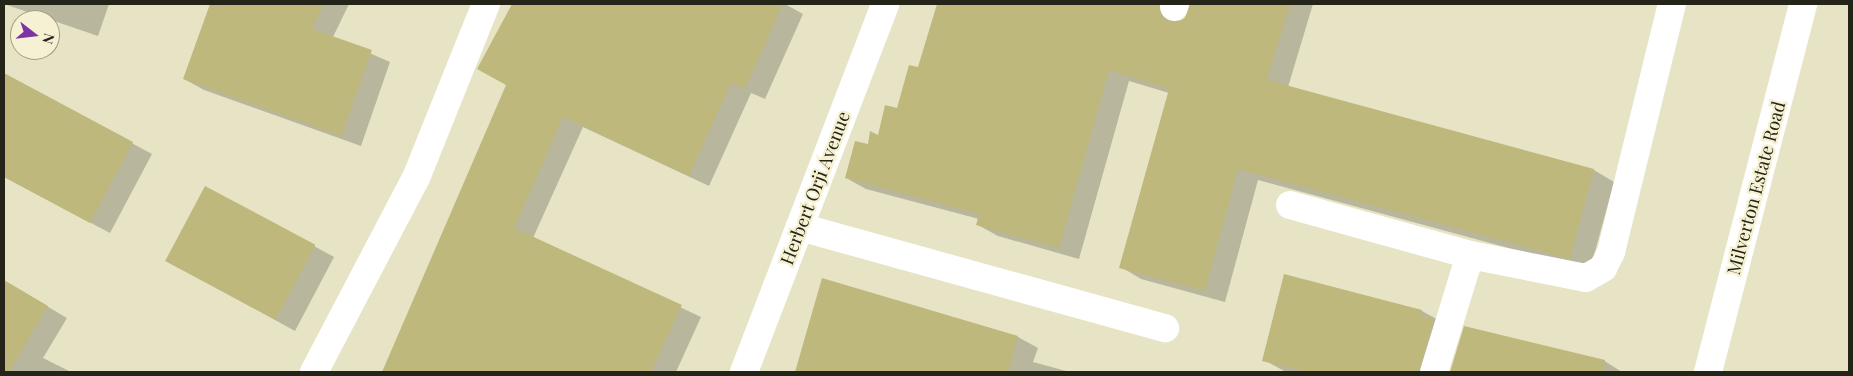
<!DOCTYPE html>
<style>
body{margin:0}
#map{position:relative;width:1853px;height:376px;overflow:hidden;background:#e7e4c5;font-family:"Playfair Display",serif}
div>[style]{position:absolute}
.shadow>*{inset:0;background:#0003}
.building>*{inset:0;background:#bfb87d;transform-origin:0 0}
.minor>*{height:28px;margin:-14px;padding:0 14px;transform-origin:14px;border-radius:14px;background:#fff}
span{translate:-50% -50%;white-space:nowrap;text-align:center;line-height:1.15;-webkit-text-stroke:4.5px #f5f1d2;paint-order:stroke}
.street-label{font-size:18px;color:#252418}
.frame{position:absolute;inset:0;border:5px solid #252418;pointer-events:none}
.north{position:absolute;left:10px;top:10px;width:50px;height:50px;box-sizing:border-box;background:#f5f1d2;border:1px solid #a29f88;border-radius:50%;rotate:106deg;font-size:14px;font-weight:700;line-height:20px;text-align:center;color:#252418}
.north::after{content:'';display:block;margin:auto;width:18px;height:22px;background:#7e33a5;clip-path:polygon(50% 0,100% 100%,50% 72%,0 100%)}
</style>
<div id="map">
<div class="shadow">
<i style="clip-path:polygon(4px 4px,109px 4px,98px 36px)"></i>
<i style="clip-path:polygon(212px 4px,349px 4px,333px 37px,390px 62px,361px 146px,204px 90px,184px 79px)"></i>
<i style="clip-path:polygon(514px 4px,785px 4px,803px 14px,765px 99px,751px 93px,709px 186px,583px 127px,533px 238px,701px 317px,676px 372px,384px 372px,507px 85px,478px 68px)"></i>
<i style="clip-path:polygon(938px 4px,1188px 4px,1180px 11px,1179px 23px,1190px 13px,1191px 4px,1313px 4px,1288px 87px,1594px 170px,1614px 182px,1590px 270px,1258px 180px,1225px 302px,1141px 279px,1121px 267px,1169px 93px,1129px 81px,1079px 259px,998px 236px,978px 225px,979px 219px,866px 189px,846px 178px,898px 109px,919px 69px)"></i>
<i style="clip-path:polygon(4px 74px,152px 154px,110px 233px,4px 177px)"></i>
<i style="clip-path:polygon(314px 246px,334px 257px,295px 331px,187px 272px)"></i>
<i style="clip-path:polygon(1285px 276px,1422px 311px,1442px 322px,1441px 372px,1286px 372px,1264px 360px)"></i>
<i style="clip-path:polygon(4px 281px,67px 318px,43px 358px,71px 372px,4px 372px)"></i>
<i style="clip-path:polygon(1465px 328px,1603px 360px,1622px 372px,1452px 372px)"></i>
<i style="clip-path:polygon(1018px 337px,1038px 348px,1033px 362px,1070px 372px,805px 372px,797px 368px)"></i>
</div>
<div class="building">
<i style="clip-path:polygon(210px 4px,324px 4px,312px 29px,372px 50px,341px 136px,183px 79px)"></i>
<i style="clip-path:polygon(512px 4px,783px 4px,745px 89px,731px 83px,689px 176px,563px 117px,514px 228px,682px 305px,651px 372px,382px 372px,506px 85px,477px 69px)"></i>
<i style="clip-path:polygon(937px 4px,1159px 4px,1163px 18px,1177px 22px,1185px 18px,1190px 4px,1290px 4px,1267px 80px,1594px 169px,1570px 259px,1238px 169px,1205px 291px,1119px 268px,1169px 89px,1109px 70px,1059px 248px,976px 225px,979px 214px,845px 178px,855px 141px,868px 144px,870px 131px,878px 135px,885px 105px,897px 108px,909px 65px,918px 67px)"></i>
<i style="clip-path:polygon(4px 73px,133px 142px,90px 223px,4px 177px)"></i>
<i style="left:205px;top:186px;width:125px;height:85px;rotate:28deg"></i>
<i style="clip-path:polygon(1284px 274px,1422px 310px,1421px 316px,1434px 319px,1419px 372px,1308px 372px,1262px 361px)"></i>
<i style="clip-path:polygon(822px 278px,1018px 336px,1008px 372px,795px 372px)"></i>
<i style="clip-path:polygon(4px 280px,48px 306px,9px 372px,4px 372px)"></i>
<i style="clip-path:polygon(1464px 326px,1605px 360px,1603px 372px,1450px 372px)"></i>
</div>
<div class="minor">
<i style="left:1174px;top:7px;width:3px;rotate:-72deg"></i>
<i style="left:1290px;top:205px;width:187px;rotate:15.5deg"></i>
<i style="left:1470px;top:255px;width:118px;rotate:11.2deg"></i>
<i style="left:1586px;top:278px;width:20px;rotate:-30deg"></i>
<i style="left:1603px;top:268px;width:18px;rotate:-63deg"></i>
<i style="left:1611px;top:252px;width:255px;rotate:-76.2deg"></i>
<i style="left:800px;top:227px;width:379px;rotate:15.5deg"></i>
<i style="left:314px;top:372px;width:219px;rotate:-62.3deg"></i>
<i style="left:416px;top:178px;width:188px;rotate:-68.1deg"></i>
<i style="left:744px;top:372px;width:394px;rotate:-69deg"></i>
<i style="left:1434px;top:372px;width:122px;rotate:-72.9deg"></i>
<i style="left:1708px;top:372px;width:380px;rotate:-75.5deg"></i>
</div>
<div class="street-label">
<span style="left:815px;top:188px;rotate:-69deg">Herbert Orji Avenue</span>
<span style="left:1756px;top:188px;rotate:-75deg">Milverton Estate Road</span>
</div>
<div class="frame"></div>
<div class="north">N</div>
</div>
